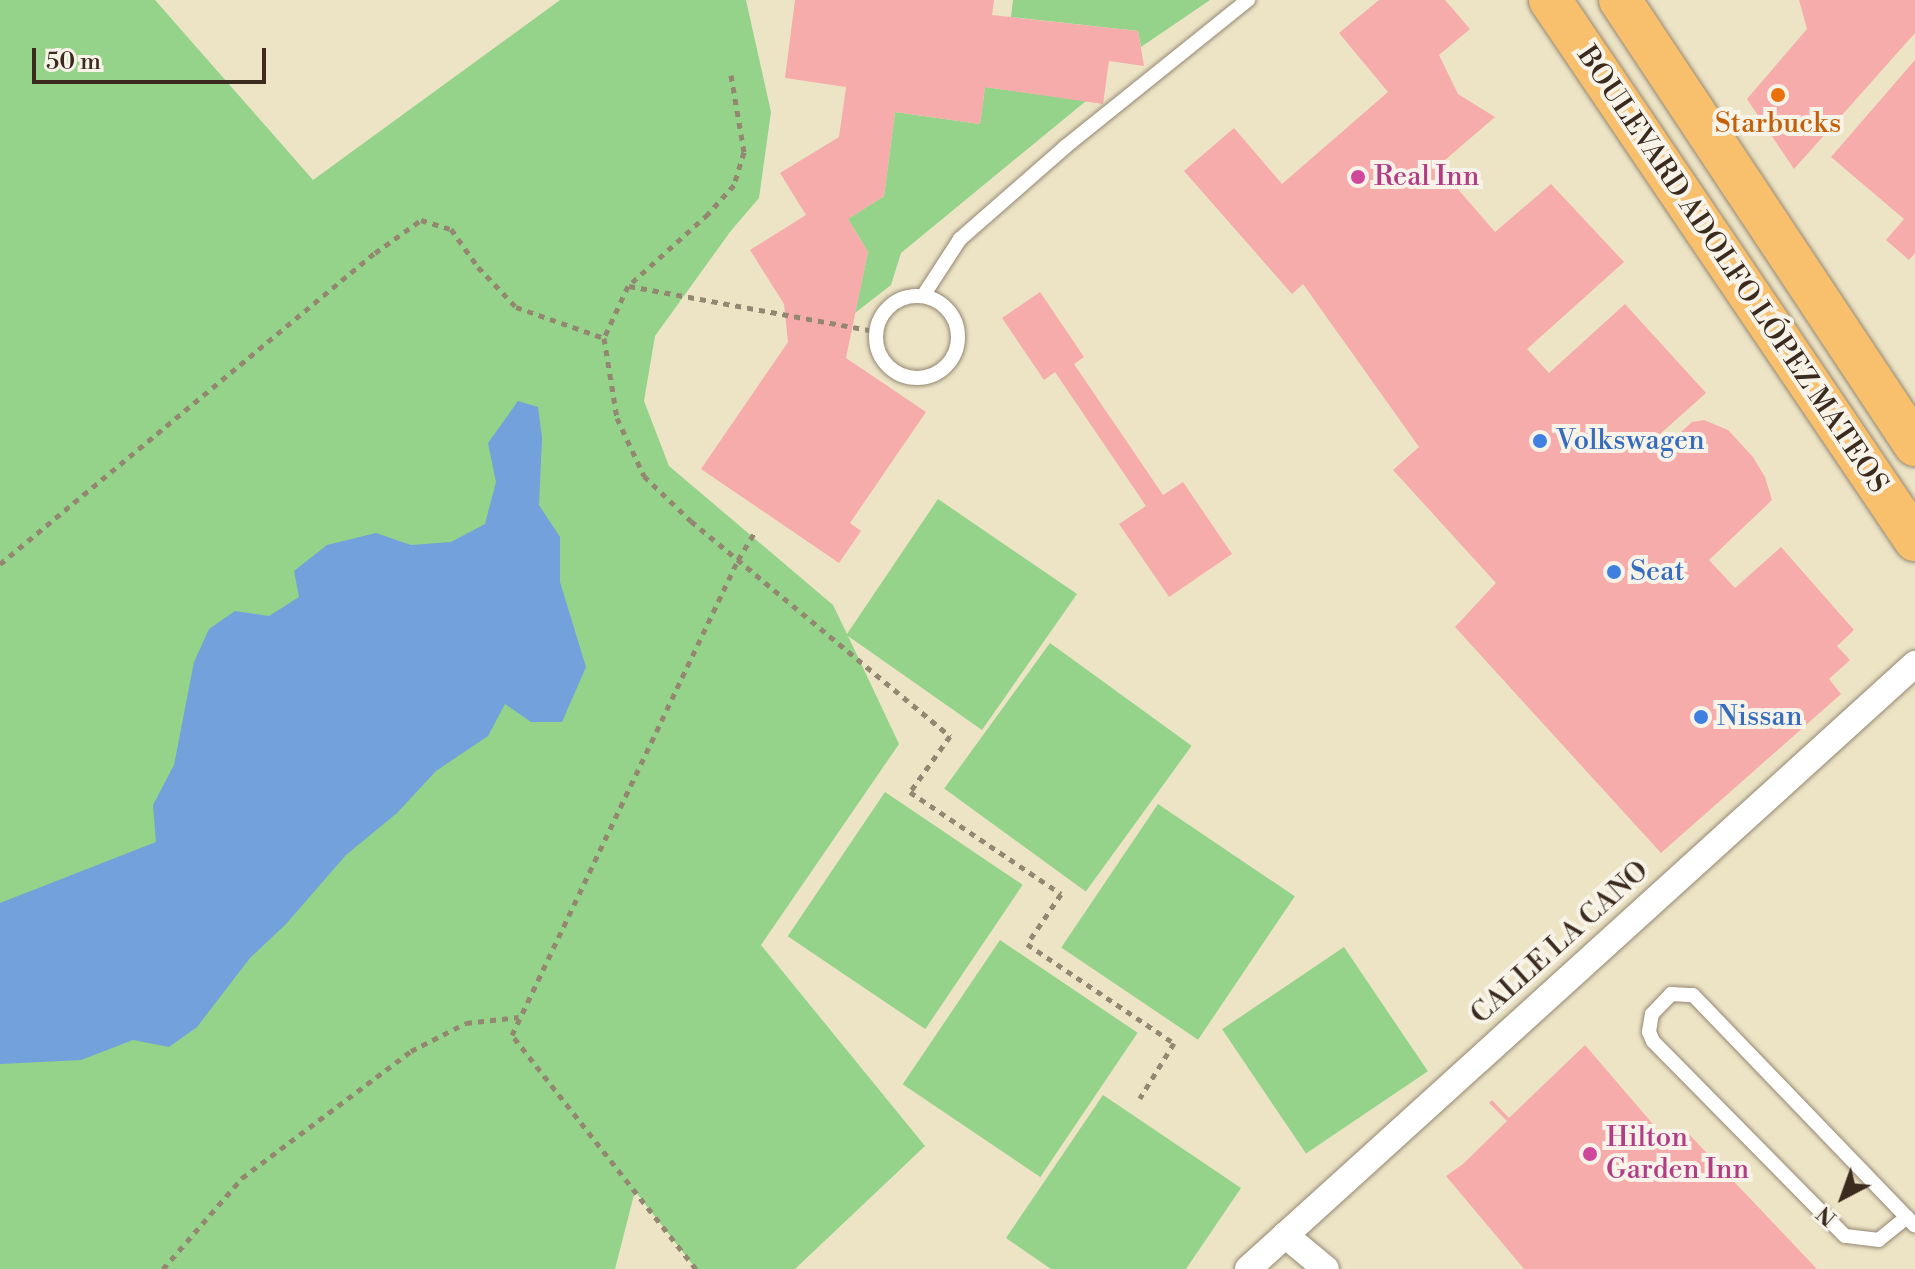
<!DOCTYPE html>
<meta charset="utf-8">
<style>
body{margin:0}
#map{position:relative;width:1915px;height:1269px;overflow:hidden;background:#ede4c6;font-family:"Libre Bodoni",serif}
div>[style]{position:absolute}
.green>*{inset:0;background:#94d389;transform-origin:0 0}
.water>*{inset:0;background:#72a1db}
.building>*{inset:0;background:#f6acab}
.path>*{height:5px;margin-top:-2.5px;transform-origin:0;background:repeating-linear-gradient(90deg,#948772 0 6px,transparent 0 12px)}
.roads{filter:drop-shadow(0 0 2px #948772) drop-shadow(0 0 2px #948772)}
.lane>*{height:14px;margin:-7px;padding:0 7px;transform-origin:7px;border-radius:7px;background:#fff}
.lane>.ring{margin:-7px;padding:0;box-sizing:content-box;background:none;border:14px solid #fff;border-radius:50%}
.street>*{height:26px;margin:-13px;padding:0 13px;transform-origin:13px;border-radius:13px;background:#fff}
.primary>*{height:42px;margin:-21px;padding:0 21px;transform-origin:21px;border-radius:21px;background:#f8bf6c}
.dots>*{width:22px;height:22px;translate:-50% -50%;box-sizing:border-box;border:4px solid #f7f3e8;border-radius:50%}
span{translate:-50% -50%;white-space:nowrap;text-align:center;line-height:1.15;-webkit-text-stroke:8px #f7f3e8;paint-order:stroke}
.food-label{font-size:28px;color:#c56008}
.hotel-label{font-size:28px;color:#b23c85}
.left{translate:0 -50%;text-align:left}
.street-label{font-size:28px;color:#3b2a1e}
.shop-label{font-size:28px;color:#366cbe}
.north{position:absolute;left:1803px;top:1157px;width:80px;height:80px;-webkit-text-stroke:6px #f7f3e8;paint-order:stroke;rotate:221deg;font-size:22px;font-weight:700;line-height:32px;text-align:center;color:#3b2a1e}
.north::after{content:'';display:block;margin:auto;width:28px;height:36px;background:#3b2a1e;clip-path:polygon(50% 0,100% 100%,50% 72%,0 100%)}
.scale{position:absolute;left:32px;top:48px;width:234px;height:36px;box-sizing:border-box;border:4px solid #3b2a1e;border-top:0;padding-left:10px;font-size:24px;line-height:28px;white-space:nowrap;color:#3b2a1e;-webkit-text-stroke:6px #f7f3e8;paint-order:stroke}
</style>
<div id="map">
<div class="green">
<i style="clip-path:polygon(0 0,155px 0,313px 180px,560px 0,746px 0,771px 112px,759px 198px,730px 232px,655px 336px,644px 401px,669px 466px,833px 605px,847px 634px,938px 499px,1077px 594px,982px 730px,848px 636px,899px 744px,761px 945px,925px 1146px,795px 1269px,696px 1269px,635px 1191px,615px 1269px,0 1269px)"></i>
<i style="clip-path:polygon(1013px 0,1210px 0,1141px 47px,1138px 31px,1011px 17px)"></i>
<i style="clip-path:polygon(985px 87px,1086px 101px,901px 253px,891px 285px,855px 313px,868px 252px,848px 219px,884px 196px,895px 112px,980px 124px)"></i>
<i style="left:1050px;top:643px;width:175px;height:180px;rotate:36deg"></i>
<i style="left:885px;top:792px;width:166px;height:174px;rotate:34deg"></i>
<i style="left:1158px;top:804px;width:165px;height:173px;rotate:34deg"></i>
<i style="left:1000px;top:940px;width:166px;height:174px;rotate:34deg"></i>
<i style="left:1344px;top:947px;width:150px;height:147px;rotate:56deg"></i>
<i style="clip-path:polygon(1103px 1095px,1241px 1188px,1186px 1269px,1051px 1269px,1006px 1238px)"></i>
</div>
<div class="water">
<i style="clip-path:polygon(518px 401px,538px 407px,542px 438px,539px 505px,560px 537px,560px 582px,586px 667px,562px 722px,531px 722px,505px 704px,488px 736px,436px 771px,397px 813px,346px 855px,286px 924px,250px 958px,197px 1027px,169px 1047px,133px 1040px,81px 1060px,0 1064px,0 903px,156px 842px,153px 805px,174px 765px,194px 662px,209px 629px,235px 611px,269px 616px,299px 597px,294px 571px,327px 545px,376px 533px,411px 545px,451px 542px,485px 524px,496px 482px,488px 443px)"></i>
</div>
<div class="building">
<i style="clip-path:polygon(795px 0,994px 0,992px 15px,1138px 31px,1144px 66px,1109px 61px,1103px 104px,985px 87px,980px 124px,895px 112px,884px 196px,848px 219px,868px 252px,846px 358px,926px 412px,850px 523px,861px 531px,839px 563px,701px 469px,788px 342px,784px 304px,750px 250px,806px 215px,780px 173px,839px 137px,846px 87px,785px 78px)"></i>
<i style="clip-path:polygon(1379px 0,1445px 0,1470px 29px,1439px 55px,1458px 94px,1495px 117px,1438px 166px,1495px 232px,1551px 184px,1624px 262px,1527px 349px,1549px 373px,1625px 304px,1706px 393px,1660px 434px,1670px 442px,1692px 422px,1704px 420px,1728px 430px,1753px 457px,1765px 477px,1772px 500px,1709px 560px,1735px 588px,1781px 547px,1854px 630px,1837px 646px,1850px 660px,1829px 679px,1841px 694px,1661px 853px,1455px 627px,1496px 583px,1393px 470px,1419px 447px,1303px 284px,1292px 294px,1184px 171px,1234px 128px,1282px 184px,1388px 92px,1339px 33px)"></i>
<i style="clip-path:polygon(1799px 0,1915px 0,1915px 33px,1794px 169px,1747px 99px,1807px 29px)"></i>
<i style="clip-path:polygon(1915px 60px,1915px 253px,1909px 260px,1886px 240px,1904px 219px,1831px 157px)"></i>
<i style="clip-path:polygon(1040px 292px,1084px 357px,1074px 364px,1163px 495px,1183px 482px,1232px 554px,1169px 597px,1119px 524px,1146px 506px,1055px 372px,1044px 380px,1002px 318px)"></i>
<i style="clip-path:polygon(1585px 1045px,1670px 1144px,1684px 1129px,1817px 1269px,1524px 1269px,1446px 1176px,1463px 1164px,1507px 1121px,1489px 1103px,1492px 1100px,1509px 1118px)"></i>
</div>
<div class="path">
<i style="left:731px;top:75px;width:78px;rotate:80.4deg"></i>
<i style="left:744px;top:152px;width:34px;rotate:107deg"></i>
<i style="left:734px;top:185px;width:39px;rotate:132deg"></i>
<i style="left:708px;top:214px;width:108px;rotate:138deg"></i>
<i style="left:628px;top:286px;width:57px;rotate:114.8deg"></i>
<i style="left:604px;top:338px;width:81px;rotate:80.8deg"></i>
<i style="left:617px;top:418px;width:64px;rotate:65deg"></i>
<i style="left:644px;top:476px;width:65px;rotate:43.8deg"></i>
<i style="left:691px;top:521px;width:337px;rotate:39.7deg"></i>
<i style="left:950px;top:736px;width:69px;rotate:125.5deg"></i>
<i style="left:910px;top:792px;width:182px;rotate:34deg"></i>
<i style="left:1061px;top:894px;width:60px;rotate:124.2deg"></i>
<i style="left:1027px;top:944px;width:177px;rotate:34deg"></i>
<i style="left:1174px;top:1043px;width:65px;rotate:121.7deg"></i>
<i style="left:629px;top:286px;width:250px;rotate:10.4deg"></i>
<i style="left:0;top:564px;width:487px;rotate:-39.7deg"></i>
<i style="left:375px;top:253px;width:57px;rotate:-35.7deg"></i>
<i style="left:421px;top:220px;width:31px;rotate:17deg"></i>
<i style="left:451px;top:229px;width:47px;rotate:54.6deg"></i>
<i style="left:478px;top:267px;width:55px;rotate:46.5deg"></i>
<i style="left:516px;top:307px;width:93px;rotate:19.4deg"></i>
<i style="left:163px;top:1269px;width:121px;rotate:-49deg"></i>
<i style="left:242px;top:1178px;width:211px;rotate:-36.9deg"></i>
<i style="left:411px;top:1051px;width:62px;rotate:-27deg"></i>
<i style="left:466px;top:1023px;width:53px;rotate:-6.5deg"></i>
<i style="left:696px;top:1269px;width:298px;rotate:-128.2deg"></i>
<i style="left:512px;top:1035px;width:526px;rotate:-64.56deg"></i>
<i style="left:738px;top:560px;width:33px;rotate:-59deg"></i>
</div>
<div class="roads">
<div class="lane">
<i class="ring" style="left:876px;top:296px;width:68px;height:68px"></i>
<i style="left:923px;top:296px;width:68px;rotate:-57deg"></i>
<i style="left:960px;top:239px;width:140px;rotate:-41.2deg"></i>
<i style="left:1065px;top:147px;width:235px;rotate:-38.8deg"></i>
<i style="left:1907px;top:1217px;width:36px;rotate:141deg"></i>
<i style="left:1879px;top:1240px;width:34px;rotate:-173deg"></i>
<i style="left:1845px;top:1236px;width:274px;rotate:-134.6deg"></i>
<i style="left:1653px;top:1041px;width:10px;rotate:-114deg"></i>
<i style="left:1649px;top:1032px;width:18px;rotate:-81deg"></i>
<i style="left:1652px;top:1014px;width:28px;rotate:-46deg"></i>
<i style="left:1671px;top:994px;width:22px;rotate:3deg"></i>
<i style="left:1693px;top:995px;width:320px;rotate:46.1deg"></i>
</div>
<div class="street">
<i style="left:1285px;top:1235px;width:53px;rotate:39.7deg"></i>
<i style="left:1248px;top:1269px;width:901px;rotate:-42.21deg"></i>
</div>
<div class="primary">
<i style="left:1550px;top:0;width:652px;rotate:55.94deg"></i>
<i style="left:1620px;top:0;width:534px;rotate:56.46deg"></i>
</div>
</div>
<div class="dots">
<i style="left:1778px;top:95px;background:#e8710a"></i>
<i style="left:1358px;top:177px;background:#d1479c"></i>
<i style="left:1540px;top:441px;background:#3f7fe0"></i>
<i style="left:1614px;top:572px;background:#3f7fe0"></i>
<i style="left:1701px;top:717px;background:#3f7fe0"></i>
<i style="left:1590px;top:1154px;background:#d1479c"></i>
</div>
<div class="food-label">
<span style="left:1778px;top:124px">Starbucks</span>
</div>
<div class="hotel-label">
<span class="left" style="left:1374px;top:177px">Real Inn</span>
<span class="left" style="left:1606px;top:1154px">Hilton<br>Garden Inn</span>
</div>
<div class="street-label">
<span style="left:1732px;top:270px;rotate:56deg">BOULEVARD ADOLFO LÓPEZ MATEOS</span>
<span style="left:1560px;top:943px;rotate:-42deg">CALLE LA CANO</span>
</div>
<div class="shop-label">
<span class="left" style="left:1556px;top:441px">Volkswagen</span>
<span class="left" style="left:1630px;top:572px">Seat</span>
<span class="left" style="left:1717px;top:717px">Nissan</span>
</div>
<div class="north">N</div>
<div class="scale">50 m</div>
</div>
